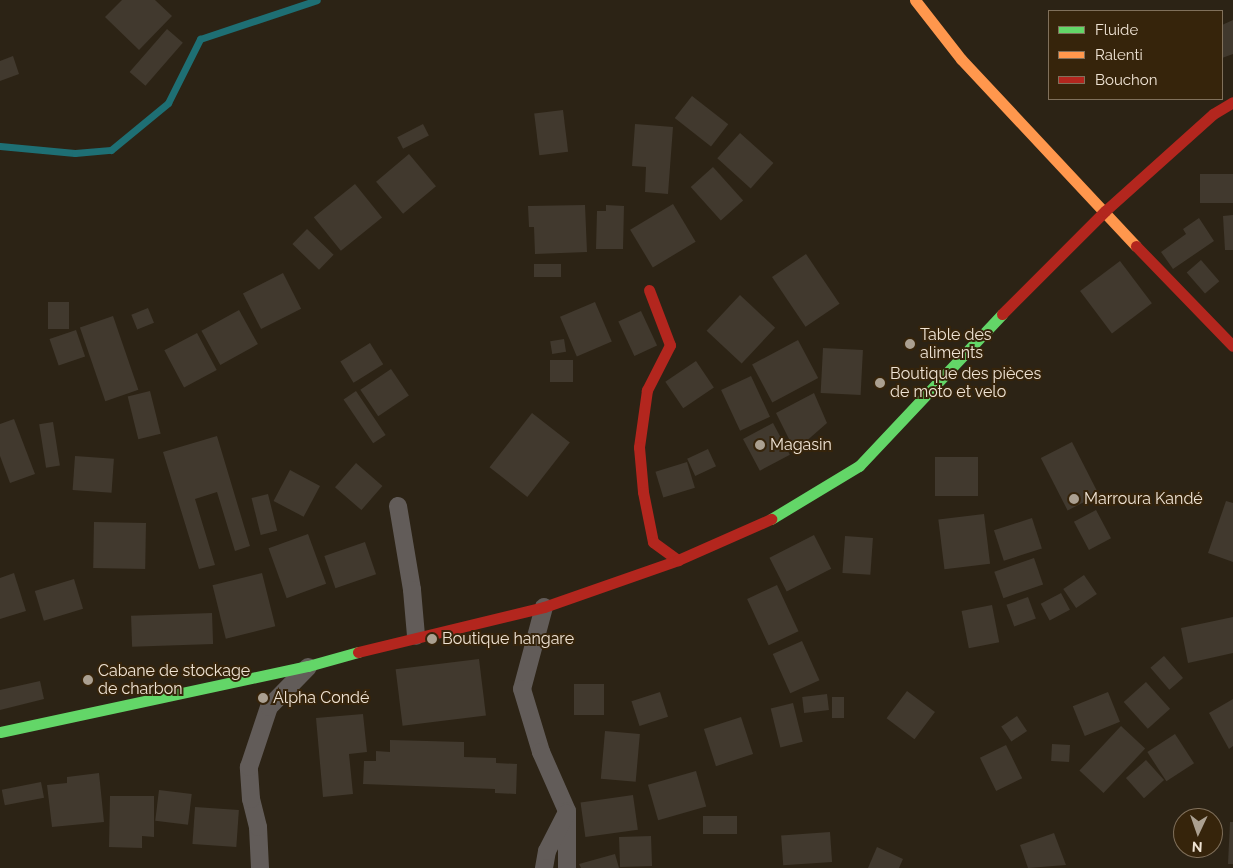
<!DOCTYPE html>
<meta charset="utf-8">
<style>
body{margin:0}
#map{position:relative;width:1233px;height:868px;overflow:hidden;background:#2c2315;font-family:Raleway,sans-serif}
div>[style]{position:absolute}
.stream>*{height:7px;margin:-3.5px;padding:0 3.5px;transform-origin:3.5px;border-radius:3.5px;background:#1e6f74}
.building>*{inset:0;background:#41392e;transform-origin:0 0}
.street>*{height:18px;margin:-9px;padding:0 9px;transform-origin:9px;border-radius:9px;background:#625c59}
.fast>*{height:11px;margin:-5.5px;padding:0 5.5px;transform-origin:5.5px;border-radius:5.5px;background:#63d668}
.slow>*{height:11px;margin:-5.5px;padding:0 5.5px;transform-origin:5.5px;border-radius:5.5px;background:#ff974d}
.jam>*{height:11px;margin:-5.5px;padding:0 5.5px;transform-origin:5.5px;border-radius:5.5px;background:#b3261e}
.dots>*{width:14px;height:14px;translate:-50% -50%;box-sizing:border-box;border:2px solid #36240b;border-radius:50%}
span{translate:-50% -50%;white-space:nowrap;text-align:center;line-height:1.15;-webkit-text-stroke:4px #36240b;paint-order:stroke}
.poi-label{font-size:16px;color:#efe3d4}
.left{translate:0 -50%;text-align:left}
.legend{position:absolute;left:1048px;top:10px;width:175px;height:90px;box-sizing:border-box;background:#36240b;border:1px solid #80705b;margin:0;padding:6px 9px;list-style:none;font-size:15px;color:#efe3d4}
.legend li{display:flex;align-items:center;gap:10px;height:25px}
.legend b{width:25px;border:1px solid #80705b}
.north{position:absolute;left:1173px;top:808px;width:50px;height:50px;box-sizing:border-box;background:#36240b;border:1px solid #80705b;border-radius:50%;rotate:183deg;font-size:14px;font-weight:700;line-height:20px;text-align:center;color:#efe3d4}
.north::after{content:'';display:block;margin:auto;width:18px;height:22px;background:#aba091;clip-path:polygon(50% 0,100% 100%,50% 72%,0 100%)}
</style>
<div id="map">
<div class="stream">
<i style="left:0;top:146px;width:75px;rotate:5.3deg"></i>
<i style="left:75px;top:153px;width:36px;rotate:-5deg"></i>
<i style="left:111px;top:150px;width:74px;rotate:-39.5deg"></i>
<i style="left:168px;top:103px;width:72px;rotate:-63.4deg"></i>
<i style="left:200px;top:39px;width:123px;rotate:-18.4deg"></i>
</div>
<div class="building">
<i style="clip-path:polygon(122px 0,155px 0,172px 16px,139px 50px,105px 17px)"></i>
<i style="clip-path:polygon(1233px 20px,1233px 54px,1222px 58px,1222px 25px)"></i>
<i style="left:167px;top:29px;width:21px;height:57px;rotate:41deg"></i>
<i style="clip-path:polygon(13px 56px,19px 74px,0 81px,0 61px)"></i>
<i style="left:692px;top:96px;width:46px;height:28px;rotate:38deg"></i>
<i style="left:563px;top:110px;width:42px;height:29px;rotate:83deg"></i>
<i style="left:423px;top:124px;width:13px;height:29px;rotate:63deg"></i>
<i style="clip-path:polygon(635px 124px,673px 127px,668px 194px,645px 192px,646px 167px,632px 166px)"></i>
<i style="left:740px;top:133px;width:45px;height:34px;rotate:42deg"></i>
<i style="left:409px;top:154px;width:42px;height:43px;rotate:50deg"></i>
<i style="left:713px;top:167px;width:45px;height:30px;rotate:48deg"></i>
<i style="left:1233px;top:174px;width:29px;height:33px;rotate:90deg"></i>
<i style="left:355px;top:184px;width:43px;height:53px;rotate:51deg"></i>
<i style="left:673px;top:204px;width:44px;height:50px;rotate:59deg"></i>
<i style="clip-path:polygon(585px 205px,587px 252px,535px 254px,534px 227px,529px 227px,528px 206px)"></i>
<i style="clip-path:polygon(606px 205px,624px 206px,623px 249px,596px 249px,597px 211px,606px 211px)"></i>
<i style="clip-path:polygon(1233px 215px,1233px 250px,1225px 250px,1223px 216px)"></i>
<i style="clip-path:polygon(1199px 218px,1214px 241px,1173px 269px,1161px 252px,1186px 234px,1183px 229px)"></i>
<i style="left:307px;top:229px;width:37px;height:21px;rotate:44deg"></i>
<i style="left:806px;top:254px;width:60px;height:41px;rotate:56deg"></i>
<i style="left:1201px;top:260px;width:28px;height:19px;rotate:49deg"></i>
<i style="left:1120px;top:261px;width:53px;height:50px;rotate:53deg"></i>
<i style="left:534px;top:264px;width:27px;height:13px"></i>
<i style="left:283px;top:273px;width:40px;height:45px;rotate:63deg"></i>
<i style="left:740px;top:295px;width:48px;height:49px;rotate:43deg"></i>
<i style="left:69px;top:302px;width:27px;height:21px;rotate:90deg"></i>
<i style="left:595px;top:302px;width:43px;height:38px;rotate:67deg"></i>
<i style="left:148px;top:308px;width:16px;height:18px;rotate:68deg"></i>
<i style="left:239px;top:310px;width:39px;height:43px;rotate:61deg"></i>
<i style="left:641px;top:311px;width:38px;height:25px;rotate:65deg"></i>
<i style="left:113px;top:316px;width:78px;height:35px;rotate:71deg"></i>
<i style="left:76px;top:330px;width:28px;height:28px;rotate:71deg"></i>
<i style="left:197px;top:333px;width:42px;height:37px;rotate:62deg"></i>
<i style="left:564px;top:339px;width:13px;height:14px;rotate:81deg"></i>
<i style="left:798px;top:340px;width:43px;height:52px;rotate:62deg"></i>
<i style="left:370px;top:343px;width:25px;height:35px;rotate:58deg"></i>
<i style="left:823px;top:348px;width:40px;height:45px;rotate:3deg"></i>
<i style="left:550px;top:360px;width:23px;height:22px"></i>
<i style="left:696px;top:361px;width:32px;height:37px;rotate:56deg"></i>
<i style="left:391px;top:369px;width:32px;height:37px;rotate:56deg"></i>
<i style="left:751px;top:376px;width:45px;height:33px;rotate:65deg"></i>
<i style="left:150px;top:391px;width:44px;height:23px;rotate:76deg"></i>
<i style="left:356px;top:391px;width:53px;height:15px;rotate:56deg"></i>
<i style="clip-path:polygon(814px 393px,827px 423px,795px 451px,776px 413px)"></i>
<i style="left:532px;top:413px;width:48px;height:69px;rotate:38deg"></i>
<i style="clip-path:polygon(14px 419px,35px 474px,10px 483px,0 456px,0 424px)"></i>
<i style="left:53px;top:422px;width:44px;height:14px;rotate:81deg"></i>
<i style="left:773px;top:423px;width:36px;height:34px;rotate:62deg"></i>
<i style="clip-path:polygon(217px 436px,250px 546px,235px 551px,217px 492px,195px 499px,215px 565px,199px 569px,163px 452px)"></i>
<i style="left:1072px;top:442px;width:59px;height:35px;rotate:63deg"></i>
<i style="left:708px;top:449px;width:19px;height:23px;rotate:65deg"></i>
<i style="left:75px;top:456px;width:39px;height:34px;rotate:4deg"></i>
<i style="left:935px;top:457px;width:43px;height:39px"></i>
<i style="left:687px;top:462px;width:27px;height:33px;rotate:73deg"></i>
<i style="left:356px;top:463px;width:35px;height:32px;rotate:41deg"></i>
<i style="left:290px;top:470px;width:34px;height:35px;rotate:28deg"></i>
<i style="left:268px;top:494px;width:38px;height:17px;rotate:76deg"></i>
<i style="clip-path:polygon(1226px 501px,1233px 503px,1233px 562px,1208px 553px)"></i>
<i style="left:1096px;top:510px;width:32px;height:25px;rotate:62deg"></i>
<i style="left:984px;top:514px;width:50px;height:46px;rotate:83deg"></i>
<i style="left:1032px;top:518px;width:32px;height:40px;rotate:72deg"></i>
<i style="left:94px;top:522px;width:52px;height:46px;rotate:1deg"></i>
<i style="left:308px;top:534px;width:53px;height:42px;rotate:70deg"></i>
<i style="left:814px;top:535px;width:38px;height:50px;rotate:63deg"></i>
<i style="left:845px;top:536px;width:28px;height:37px;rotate:4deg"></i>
<i style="left:365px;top:542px;width:34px;height:43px;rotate:71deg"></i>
<i style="left:1034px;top:558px;width:28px;height:42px;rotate:71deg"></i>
<i style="clip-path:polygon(14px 573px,26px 611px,0 619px,0 578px)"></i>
<i style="left:262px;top:573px;width:55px;height:51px;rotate:76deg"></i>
<i style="left:1084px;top:575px;width:23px;height:25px;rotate:56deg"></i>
<i style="left:74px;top:579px;width:31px;height:41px;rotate:73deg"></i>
<i style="left:777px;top:585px;width:51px;height:33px;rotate:65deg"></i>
<i style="left:1061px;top:593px;width:19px;height:23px;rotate:62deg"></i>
<i style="left:1028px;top:597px;width:23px;height:23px;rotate:70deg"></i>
<i style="left:992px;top:605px;width:38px;height:31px;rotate:79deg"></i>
<i style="left:212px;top:613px;width:31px;height:81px;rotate:88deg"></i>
<i style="clip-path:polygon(1233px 617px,1233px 653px,1188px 663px,1181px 628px)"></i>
<i style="left:802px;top:641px;width:43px;height:32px;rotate:66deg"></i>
<i style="left:1164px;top:656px;width:29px;height:18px;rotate:49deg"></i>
<i style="left:479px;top:659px;width:57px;height:84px;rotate:83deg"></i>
<i style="clip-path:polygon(40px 681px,44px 699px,0 710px,0 690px)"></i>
<i style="left:1146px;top:682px;width:36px;height:30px;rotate:48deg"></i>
<i style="left:574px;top:684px;width:30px;height:31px"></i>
<i style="left:907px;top:691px;width:35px;height:34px;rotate:37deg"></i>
<i style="left:660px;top:692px;width:26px;height:30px;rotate:72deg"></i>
<i style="left:1108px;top:692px;width:32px;height:38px;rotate:68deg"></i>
<i style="left:827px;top:694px;width:16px;height:25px;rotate:83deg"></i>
<i style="left:844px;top:697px;width:21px;height:12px;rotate:90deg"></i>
<i style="clip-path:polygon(1233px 699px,1233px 746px,1229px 749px,1209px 713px)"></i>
<i style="left:793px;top:703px;width:40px;height:23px;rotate:76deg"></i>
<i style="clip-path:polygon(363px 714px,367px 752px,349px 754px,353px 794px,323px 797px,316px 718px)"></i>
<i style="left:1017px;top:716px;width:18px;height:19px;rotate:56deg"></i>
<i style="left:741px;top:717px;width:39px;height:39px;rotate:72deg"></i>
<i style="left:1121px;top:726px;width:33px;height:61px;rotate:43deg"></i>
<i style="left:605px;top:731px;width:35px;height:48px;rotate:5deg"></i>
<i style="left:1175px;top:734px;width:35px;height:33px;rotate:57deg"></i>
<i style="clip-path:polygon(390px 740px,464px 742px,464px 757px,496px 758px,496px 763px,517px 764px,516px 794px,495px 793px,495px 789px,363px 784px,364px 761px,376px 761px,376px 751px,390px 752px)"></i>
<i style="left:1052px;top:744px;width:18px;height:17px;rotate:3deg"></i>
<i style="left:1006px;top:745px;width:37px;height:29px;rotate:64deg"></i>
<i style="left:1146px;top:760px;width:27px;height:27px;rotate:48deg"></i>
<i style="left:696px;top:771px;width:37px;height:50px;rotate:74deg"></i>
<i style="clip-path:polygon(99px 773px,104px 822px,52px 827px,47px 785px,67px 783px,67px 777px)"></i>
<i style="left:41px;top:782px;width:16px;height:40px;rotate:79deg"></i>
<i style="left:159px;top:790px;width:33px;height:31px;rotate:7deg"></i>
<i style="left:633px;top:795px;width:35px;height:53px;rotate:82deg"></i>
<i style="clip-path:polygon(110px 796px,154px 796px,154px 837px,142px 836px,142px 848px,109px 847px)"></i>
<i style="left:195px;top:807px;width:44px;height:37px;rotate:4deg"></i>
<i style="left:703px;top:816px;width:34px;height:18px"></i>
<i style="clip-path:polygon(1230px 822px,1233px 822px,1233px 864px,1228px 864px)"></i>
<i style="left:830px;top:832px;width:30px;height:49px;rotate:86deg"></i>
<i style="clip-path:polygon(1054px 833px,1066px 865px,1028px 868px,1020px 845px)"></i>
<i style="left:651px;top:836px;width:30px;height:32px;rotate:88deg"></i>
<i style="clip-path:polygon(877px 847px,903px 859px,899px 868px,868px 868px)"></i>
<i style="clip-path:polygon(615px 854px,619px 868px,581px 868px,579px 864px)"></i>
</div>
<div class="street">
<i style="left:398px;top:506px;width:85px;rotate:80.5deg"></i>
<i style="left:412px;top:590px;width:46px;rotate:85deg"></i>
<i style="left:544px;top:607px;width:85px;rotate:105deg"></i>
<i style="left:522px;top:689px;width:66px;rotate:73.2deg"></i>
<i style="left:541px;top:752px;width:64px;rotate:66.2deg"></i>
<i style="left:567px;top:811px;width:57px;rotate:90deg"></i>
<i style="left:260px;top:868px;width:41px;rotate:-92.8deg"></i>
<i style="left:258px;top:827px;width:29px;rotate:-104deg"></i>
<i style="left:251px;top:799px;width:32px;rotate:-94deg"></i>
<i style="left:249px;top:767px;width:63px;rotate:-71.6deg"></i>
<i style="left:269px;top:707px;width:56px;rotate:-45.7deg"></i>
<i style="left:544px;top:868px;width:17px;rotate:-80deg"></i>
<i style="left:547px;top:851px;width:42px;rotate:-62.8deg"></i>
</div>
<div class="fast">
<i style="left:771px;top:519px;width:103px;rotate:-31.1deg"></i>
<i style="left:859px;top:466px;width:209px;rotate:-46.7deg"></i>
<i style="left:0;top:732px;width:315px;rotate:-12.1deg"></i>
<i style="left:308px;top:666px;width:52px;rotate:-15.6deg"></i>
</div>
<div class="slow">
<i style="left:915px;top:0;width:75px;rotate:52.1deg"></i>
<i style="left:961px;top:59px;width:256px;rotate:46.9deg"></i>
</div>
<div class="jam">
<i style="left:1136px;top:246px;width:139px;rotate:45.9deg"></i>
<i style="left:649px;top:290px;width:59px;rotate:69.1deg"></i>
<i style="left:670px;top:345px;width:51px;rotate:117.1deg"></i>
<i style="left:647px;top:390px;width:58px;rotate:98deg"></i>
<i style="left:639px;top:447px;width:45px;rotate:84.9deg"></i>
<i style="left:643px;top:492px;width:51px;rotate:78.7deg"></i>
<i style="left:653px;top:542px;width:31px;rotate:36deg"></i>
<i style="left:1002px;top:314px;width:146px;rotate:-45deg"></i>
<i style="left:1105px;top:211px;width:145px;rotate:-41.9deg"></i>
<i style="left:1213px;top:114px;width:23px;rotate:-31deg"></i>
<i style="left:358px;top:652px;width:191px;rotate:-13.6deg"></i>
<i style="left:544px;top:607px;width:142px;rotate:-19.3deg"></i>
<i style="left:678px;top:560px;width:102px;rotate:-23.8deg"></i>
</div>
<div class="dots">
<i style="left:910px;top:344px;background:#aba091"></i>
<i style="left:880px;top:383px;background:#aba091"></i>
<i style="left:760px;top:445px;background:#aba091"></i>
<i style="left:1074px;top:499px;background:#aba091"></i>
<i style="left:432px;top:639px;background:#aba091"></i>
<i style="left:88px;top:680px;background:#aba091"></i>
<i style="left:263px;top:698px;background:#aba091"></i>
</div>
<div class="poi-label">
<span class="left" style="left:920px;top:344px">Table des<br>aliments</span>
<span class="left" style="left:890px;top:383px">Boutique des pièces<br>de moto et velo</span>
<span class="left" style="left:770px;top:445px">Magasin</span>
<span class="left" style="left:1084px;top:499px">Marroura Kandé</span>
<span class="left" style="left:442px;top:639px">Boutique hangare</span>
<span class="left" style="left:98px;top:680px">Cabane de stockage<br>de charbon</span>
<span class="left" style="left:273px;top:698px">Alpha Condé</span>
</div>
<ul class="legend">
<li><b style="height:6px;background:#63d668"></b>Fluide</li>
<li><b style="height:6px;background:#ff974d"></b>Ralenti</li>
<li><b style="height:6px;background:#b3261e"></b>Bouchon</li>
</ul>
<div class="north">N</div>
</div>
